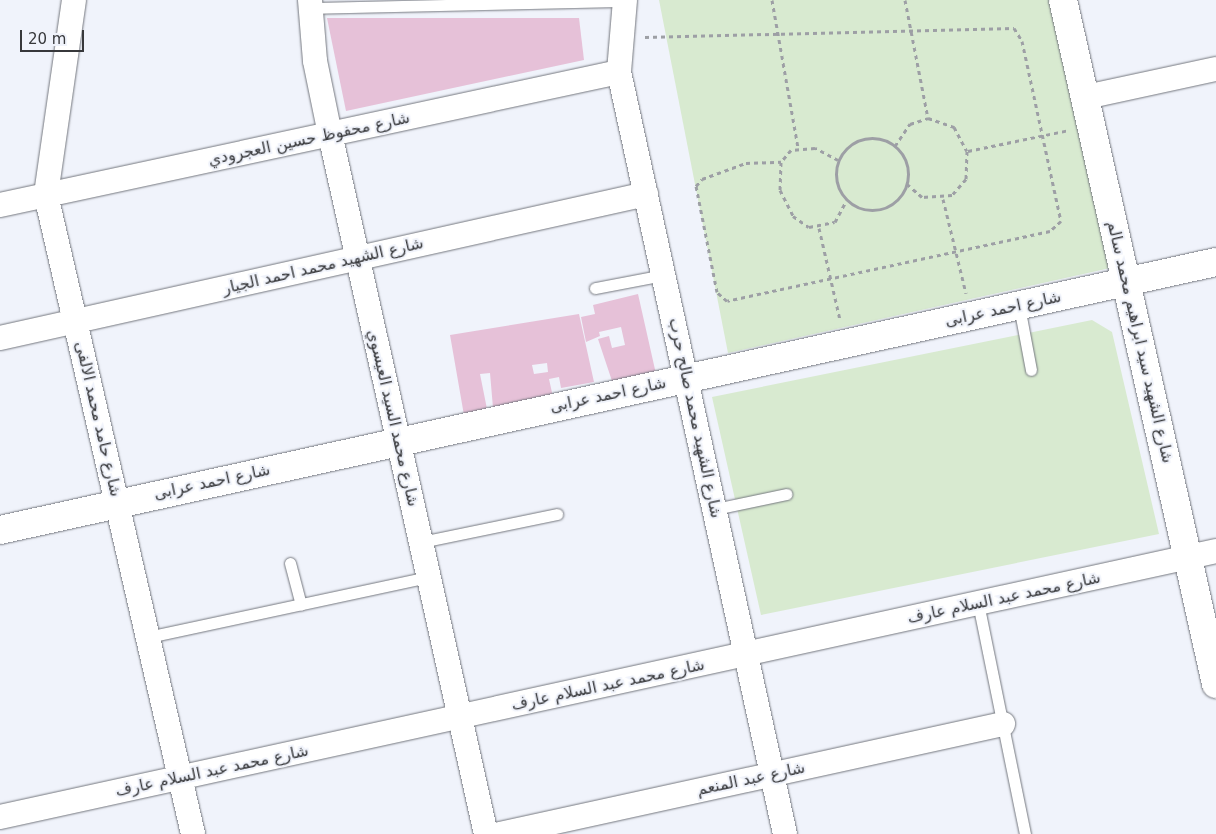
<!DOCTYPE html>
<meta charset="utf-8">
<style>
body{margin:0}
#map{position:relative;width:1216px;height:834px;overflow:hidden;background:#f0f3fb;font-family:"DejaVu Sans",Vazirmatn,sans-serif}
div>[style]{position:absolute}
.green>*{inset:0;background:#d8ead0}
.building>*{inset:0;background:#e6c1d8}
.path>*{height:3px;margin-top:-1.5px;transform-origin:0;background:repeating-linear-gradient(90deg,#9d9fa5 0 4px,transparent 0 8px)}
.path>.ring{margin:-1.5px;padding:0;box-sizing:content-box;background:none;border:3px solid #9d9fa5;border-radius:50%}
.roads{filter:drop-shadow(0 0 1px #74777e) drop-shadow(0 0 1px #74777e)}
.service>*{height:11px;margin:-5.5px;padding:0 5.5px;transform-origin:5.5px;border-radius:5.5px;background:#fff}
.minor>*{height:24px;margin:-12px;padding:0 12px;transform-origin:12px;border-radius:12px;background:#fff}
.tertiary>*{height:28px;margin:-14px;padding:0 14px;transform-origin:14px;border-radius:14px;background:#fff}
.primary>*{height:28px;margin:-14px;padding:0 14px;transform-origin:14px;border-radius:14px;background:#fff}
span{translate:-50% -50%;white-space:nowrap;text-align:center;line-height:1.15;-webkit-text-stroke:4px #f0f3fb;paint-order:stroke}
.street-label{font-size:16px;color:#37383b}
.scale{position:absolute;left:20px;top:30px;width:64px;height:22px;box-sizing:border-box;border:2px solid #37383b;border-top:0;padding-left:6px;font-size:15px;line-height:18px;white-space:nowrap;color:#37383b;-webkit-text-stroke:4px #f0f3fb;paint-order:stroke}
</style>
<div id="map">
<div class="green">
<i style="clip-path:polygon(659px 0,1061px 0,1128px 264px,728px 353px)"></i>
<i style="clip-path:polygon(1092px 320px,1112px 332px,1159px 534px,761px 615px,712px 397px)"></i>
</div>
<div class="building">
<i style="clip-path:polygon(327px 18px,579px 18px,584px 60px,346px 111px)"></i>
<i style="clip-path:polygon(638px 294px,656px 374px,613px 384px,598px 339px,609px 336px,612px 348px,625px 345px,621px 327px,599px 332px,600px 336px,586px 342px,581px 317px,595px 314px,593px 305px)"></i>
<i style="clip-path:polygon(evenodd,579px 314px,594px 382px,561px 388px,559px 377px,549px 379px,553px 397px,465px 421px,450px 335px,579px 314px,547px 363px,548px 372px,534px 374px,532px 365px,547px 363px,579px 314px,490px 373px,493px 408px,487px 409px,480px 374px,490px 373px)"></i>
</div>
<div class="path">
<i style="left:772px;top:0;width:150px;rotate:80deg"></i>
<i style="left:905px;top:0;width:120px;rotate:79deg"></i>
<i style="left:645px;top:37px;width:369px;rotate:-1.4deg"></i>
<i style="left:1014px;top:28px;width:15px;rotate:58deg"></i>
<i style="left:1022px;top:41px;width:184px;rotate:77.8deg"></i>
<i style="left:1061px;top:221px;width:15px;rotate:138deg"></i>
<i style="left:1050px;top:231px;width:330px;rotate:167.8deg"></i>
<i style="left:727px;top:301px;width:13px;rotate:-138deg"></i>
<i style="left:717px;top:292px;width:108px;rotate:-101.2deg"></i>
<i style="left:696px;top:186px;width:9px;rotate:-49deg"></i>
<i style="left:702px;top:179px;width:47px;rotate:-20deg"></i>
<i style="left:746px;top:163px;width:35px;rotate:-2deg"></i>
<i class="ring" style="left:836px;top:138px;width:69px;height:69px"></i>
<i style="left:895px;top:146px;width:27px;rotate:-56deg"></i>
<i style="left:910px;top:124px;width:19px;rotate:-18deg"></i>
<i style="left:928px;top:118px;width:28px;rotate:19deg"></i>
<i style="left:954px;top:127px;width:27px;rotate:62deg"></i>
<i style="left:967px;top:151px;width:28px;rotate:92deg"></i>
<i style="left:966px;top:179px;width:21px;rotate:131deg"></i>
<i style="left:952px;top:195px;width:30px;rotate:176deg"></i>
<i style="left:922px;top:197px;width:20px;rotate:-139deg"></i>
<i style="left:968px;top:151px;width:103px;rotate:-11.7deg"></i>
<i style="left:838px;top:160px;width:26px;rotate:-152deg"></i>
<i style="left:815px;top:148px;width:24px;rotate:175deg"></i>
<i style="left:791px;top:150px;width:16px;rotate:130deg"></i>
<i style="left:781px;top:162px;width:28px;rotate:92deg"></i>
<i style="left:780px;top:190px;width:29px;rotate:63deg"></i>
<i style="left:793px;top:216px;width:19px;rotate:35deg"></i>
<i style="left:809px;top:227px;width:26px;rotate:-11deg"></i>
<i style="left:835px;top:222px;width:24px;rotate:-62deg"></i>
<i style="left:943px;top:199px;width:97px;rotate:76.3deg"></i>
<i style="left:819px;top:228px;width:94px;rotate:77.1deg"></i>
</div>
<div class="roads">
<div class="service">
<i style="left:310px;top:8px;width:315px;rotate:-1.3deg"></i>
<i style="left:595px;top:288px;width:69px;rotate:-10.8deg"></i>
<i style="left:1019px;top:306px;width:65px;rotate:79.4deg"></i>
<i style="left:715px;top:509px;width:73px;rotate:-11.9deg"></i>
<i style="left:421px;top:542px;width:139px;rotate:-11.6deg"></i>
<i style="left:290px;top:563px;width:43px;rotate:75.3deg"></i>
<i style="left:978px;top:603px;width:236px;rotate:78.5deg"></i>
<i style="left:148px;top:637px;width:287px;rotate:-12.1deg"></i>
</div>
<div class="minor">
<i style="left:74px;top:0;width:197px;rotate:98.2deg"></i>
<i style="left:46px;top:195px;width:656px;rotate:77.04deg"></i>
<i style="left:310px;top:0;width:61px;rotate:85.3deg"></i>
<i style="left:315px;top:61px;width:75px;rotate:78.4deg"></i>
<i style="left:330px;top:134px;width:717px;rotate:77.44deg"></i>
<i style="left:625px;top:0;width:72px;rotate:94.8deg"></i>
<i style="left:619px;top:72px;width:780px;rotate:77.71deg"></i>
<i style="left:1086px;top:97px;width:133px;rotate:-12.2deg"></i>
<i style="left:0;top:205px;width:633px;rotate:-12.13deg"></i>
<i style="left:0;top:338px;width:662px;rotate:-12.57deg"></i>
<i style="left:0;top:817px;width:1245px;rotate:-12.34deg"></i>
<i style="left:500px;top:834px;width:515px;rotate:-12.34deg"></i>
</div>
<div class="tertiary">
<i style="left:1063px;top:0;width:701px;rotate:77.39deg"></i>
</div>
<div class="primary">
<i style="left:0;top:530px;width:1245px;rotate:-12.43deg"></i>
</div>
</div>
<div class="street-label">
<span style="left:309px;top:139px;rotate:-12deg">شارع محفوظ حسين العجرودي</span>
<span style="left:323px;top:266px;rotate:-13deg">شارع الشهيد محمد احمد الجيار</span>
<span style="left:1003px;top:309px;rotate:-12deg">شارع احمد عرابى</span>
<span style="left:1140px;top:342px;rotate:77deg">شارع الشهيد سيد ابراهيم محمد سالم</span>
<span style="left:608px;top:395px;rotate:-12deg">شارع احمد عرابى</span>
<span style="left:393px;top:418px;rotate:77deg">شارع محمد السيد العيسوي</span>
<span style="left:695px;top:418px;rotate:78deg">شارع الشهيد محمد صالح حرب</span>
<span style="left:98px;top:419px;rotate:77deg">شارع حامد محمد الالفى</span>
<span style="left:212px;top:482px;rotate:-12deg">شارع احمد عرابى</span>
<span style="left:1004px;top:598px;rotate:-12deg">شارع محمد عبد السلام عارف</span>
<span style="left:608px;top:685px;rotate:-12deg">شارع محمد عبد السلام عارف</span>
<span style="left:212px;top:771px;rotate:-12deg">شارع محمد عبد السلام عارف</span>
<span style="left:751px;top:779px;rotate:-12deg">شارع عبد المنعم</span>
</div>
<div class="scale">20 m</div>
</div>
